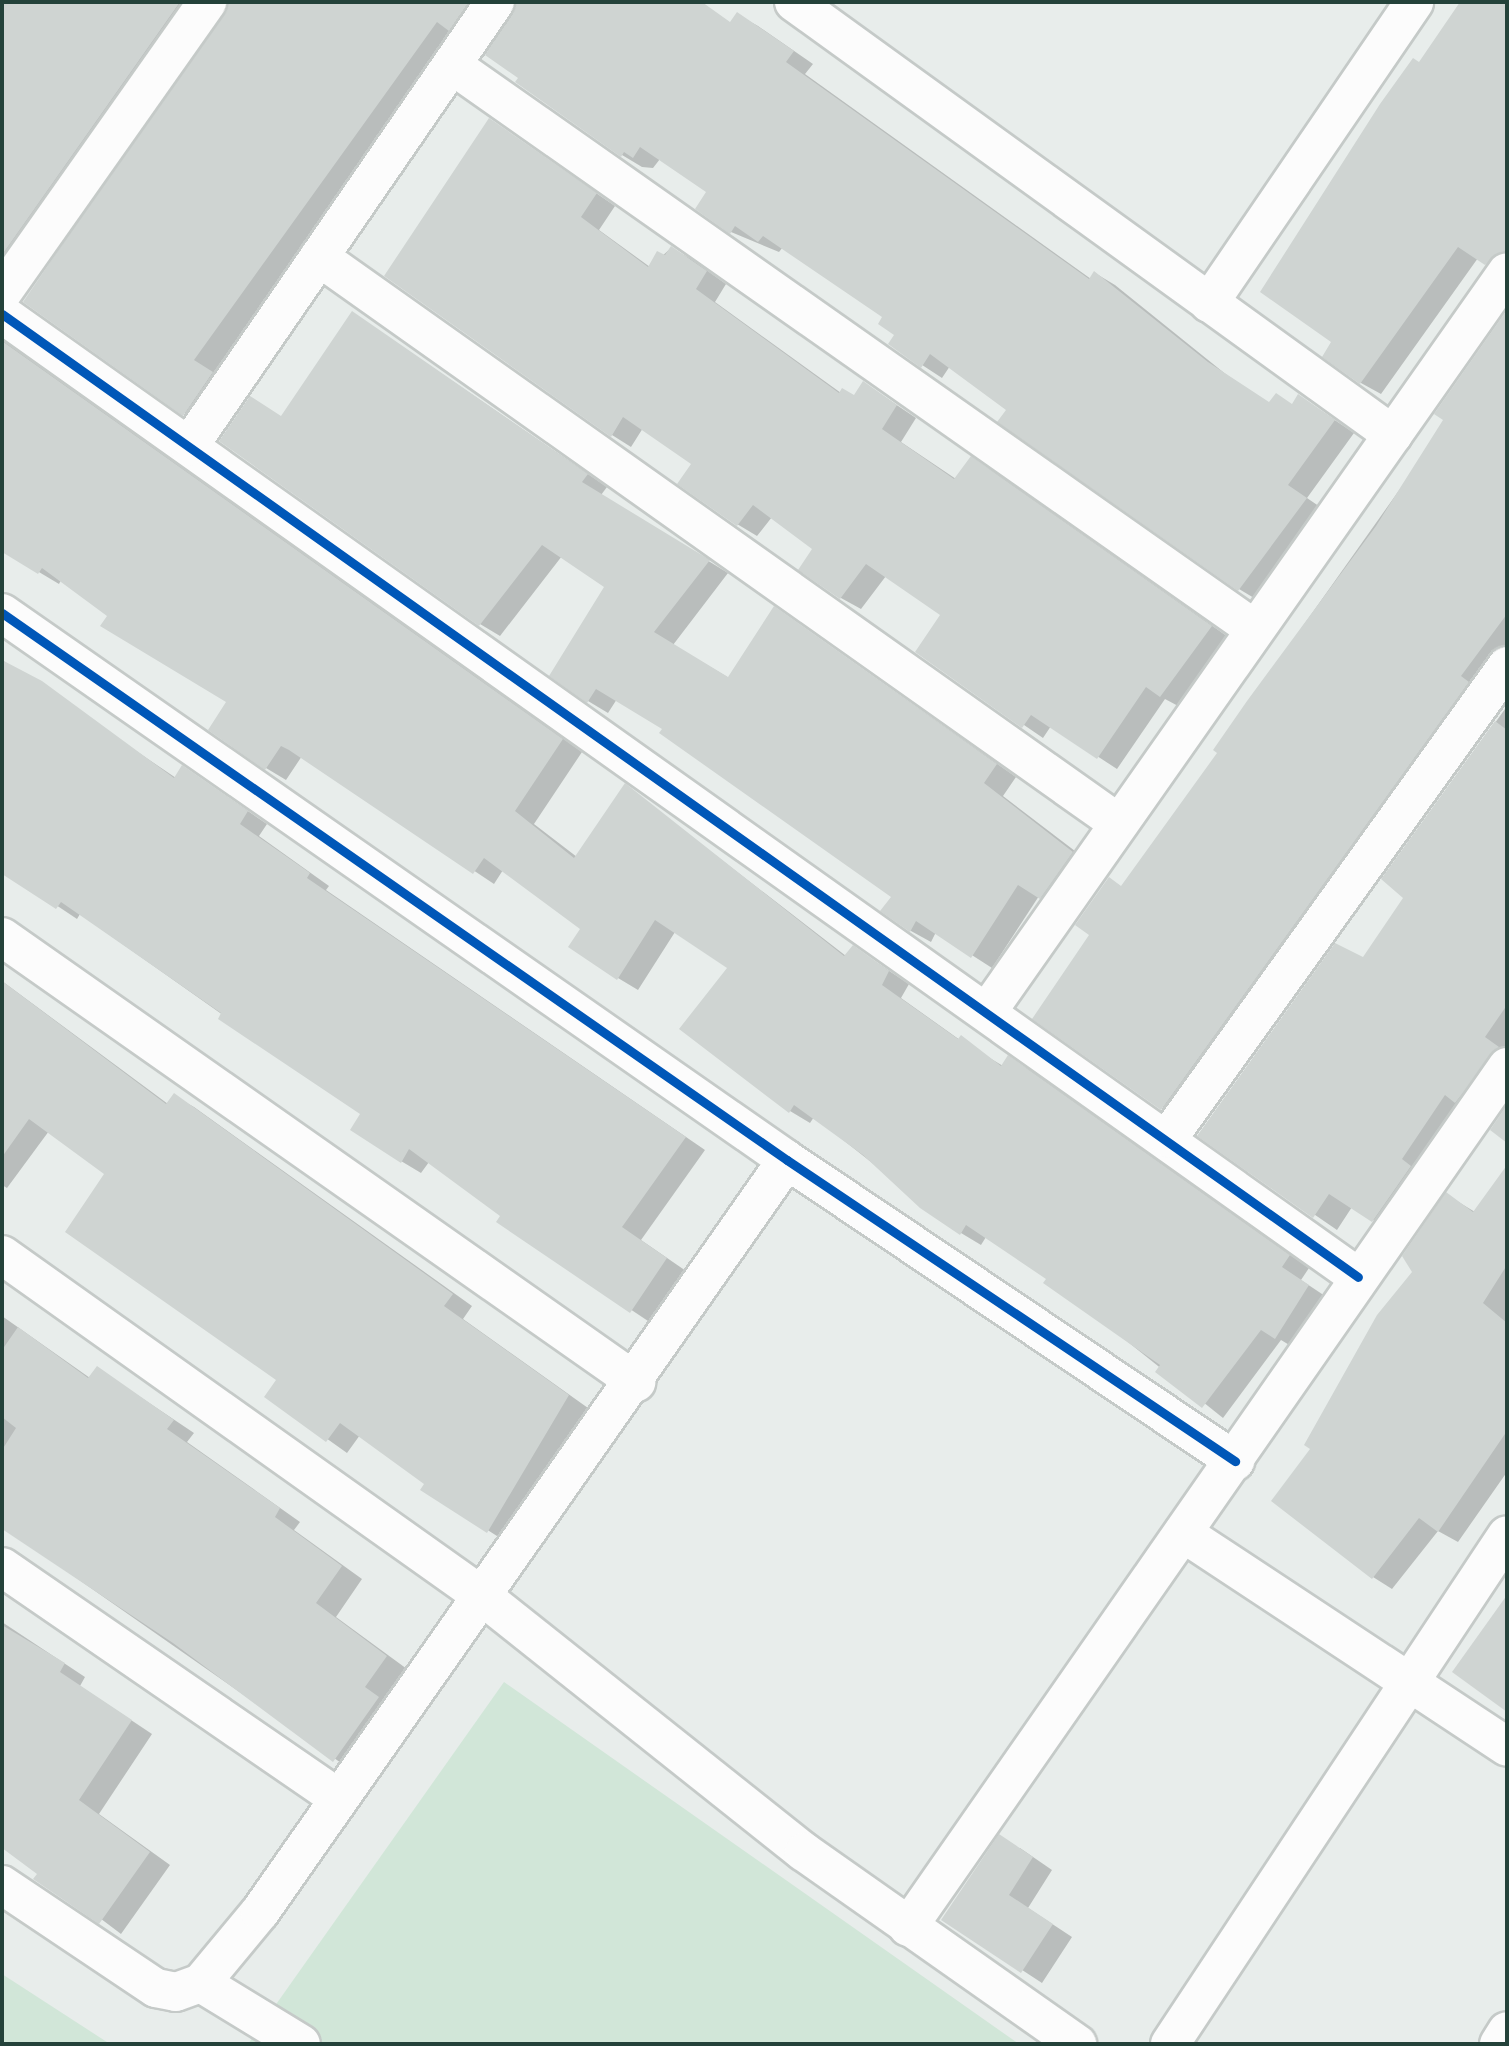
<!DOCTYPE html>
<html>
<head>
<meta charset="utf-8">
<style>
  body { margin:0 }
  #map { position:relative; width:1509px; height:2046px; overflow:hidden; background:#e8edeb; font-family:Inter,sans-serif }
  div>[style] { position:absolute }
  .green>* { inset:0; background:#d1e6d8 }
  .shadow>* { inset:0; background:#0003 }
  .building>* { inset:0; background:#cfd4d2 }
  .roads { filter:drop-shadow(2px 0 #c5cac8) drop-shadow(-2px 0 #c5cac8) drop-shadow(0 2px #c5cac8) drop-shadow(0 -2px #c5cac8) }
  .minor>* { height:38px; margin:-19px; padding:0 19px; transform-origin:19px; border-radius:19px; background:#fcfcfc }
  .cycleway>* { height:9px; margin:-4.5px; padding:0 4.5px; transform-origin:4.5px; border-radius:4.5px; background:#0057b8 }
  span { translate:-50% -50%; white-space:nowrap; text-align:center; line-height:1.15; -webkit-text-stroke:6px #f7fbf9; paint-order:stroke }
  .frame { position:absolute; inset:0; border:4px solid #24423a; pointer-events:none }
</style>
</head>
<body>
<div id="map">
  <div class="green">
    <i style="clip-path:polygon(504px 1682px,1019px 2044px,248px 2044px)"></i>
    <i style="clip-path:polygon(2px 1974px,110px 2044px,2px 2044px)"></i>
  </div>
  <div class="shadow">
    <i style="clip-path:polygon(2px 2px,208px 2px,4px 292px,2px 337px,582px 752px,534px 824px,577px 857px,626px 786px,846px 956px,853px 947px,909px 984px,901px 998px,960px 1040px,1003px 1066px,1008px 1058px,1028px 1069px,1309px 1268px,1301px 1280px,1328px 1298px,1296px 1349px,1281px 1340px,1223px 1418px,1048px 1278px,986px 1237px,981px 1245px,961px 1233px,814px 1117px,810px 1123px,790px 1111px,729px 968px,675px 932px,638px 990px,618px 978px,583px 929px,503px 870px,494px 884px,302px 756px,286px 780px,266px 768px,228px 702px,61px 580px,59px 584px,2px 550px)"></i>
    <i style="clip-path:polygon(228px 2px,259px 14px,267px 2px,497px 2px,363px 162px,213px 373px,232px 385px,204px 426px,25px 301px,227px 15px)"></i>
    <i style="clip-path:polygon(517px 2px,556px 2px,569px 11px,575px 2px,699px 2px,732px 24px,738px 15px,758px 26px,813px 64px,805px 74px,1091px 279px,1095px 273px,1115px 285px,1228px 376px,1270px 404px,1293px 405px,1299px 396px,1354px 433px,1307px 498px,1326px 511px,1259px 601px,1239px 589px,1000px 421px,1008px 410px,950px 366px,942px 378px,890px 344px,897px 334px,884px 317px,783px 247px,779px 252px,731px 232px,708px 192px,660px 159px,653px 168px,642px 167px,622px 155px,520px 78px)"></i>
    <i style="clip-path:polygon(1463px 2px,1507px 2px,1507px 265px,1503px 273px,1478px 258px,1381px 394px,1361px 383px,1333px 342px,1420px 64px)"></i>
    <i style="clip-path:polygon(490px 120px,615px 206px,599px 230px,650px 267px,671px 248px,691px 259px,726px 284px,715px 302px,841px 393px,855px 397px,864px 383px,916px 418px,901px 442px,956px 479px,971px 459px,991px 470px,1231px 639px,1180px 707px,1165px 699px,1117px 769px,1051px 726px,1043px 738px,917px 652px,943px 614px,886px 576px,861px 609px,841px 598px,815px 549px,772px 517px,757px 536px,737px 524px,693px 464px,643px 428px,631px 447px,612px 435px)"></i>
    <i style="clip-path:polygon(353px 313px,607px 487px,601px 495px,728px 573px,673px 645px,729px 678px,775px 608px,1016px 777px,1003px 796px,1092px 864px,1061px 909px,1039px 896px,992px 968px,936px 932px,931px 942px,911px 931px,882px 910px,893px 897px,665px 729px,617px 699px,608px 713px,588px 701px,607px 587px,562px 556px,500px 636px,480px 624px,282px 417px)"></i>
    <i style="clip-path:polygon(1507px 313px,1507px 648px,1182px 1120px,1035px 1018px,1091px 934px,1109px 879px,1122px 887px,1220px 753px,1215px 750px,1422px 458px,1445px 419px,1437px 413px)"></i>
    <i style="clip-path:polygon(2px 660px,176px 778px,183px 767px,267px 824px,259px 836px,329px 886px,326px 890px,705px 1150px,641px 1240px,686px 1271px,651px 1323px,498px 1221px,502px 1216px,429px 1162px,421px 1173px,401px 1161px,363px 1114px,80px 914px,77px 919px,2px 869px)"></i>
    <i style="clip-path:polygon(1505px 709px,1507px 1079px,1396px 1234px,1352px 1207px,1337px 1230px,1199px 1135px,1363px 960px,1406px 897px,1383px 879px)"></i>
    <i style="clip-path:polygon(2px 981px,168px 1104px,174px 1096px,194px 1107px,472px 1306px,463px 1319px,588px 1408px,508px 1543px,423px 1489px,426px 1484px,360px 1435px,347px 1453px,267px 1396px,279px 1380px,107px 1174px,49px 1131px,7px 1188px,2px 1185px)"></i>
    <i style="clip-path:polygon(1507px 1168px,1507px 1472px,1458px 1542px,1438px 1531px,1392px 1589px,1373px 1577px,1312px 1448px,1414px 1273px,1447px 1195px,1475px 1212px)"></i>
    <i style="clip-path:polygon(2px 1316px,90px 1378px,97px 1368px,194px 1433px,187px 1442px,300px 1522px,294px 1530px,362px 1579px,336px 1617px,407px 1669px,385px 1700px,399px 1710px,354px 1772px,2px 1526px)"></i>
    <i style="clip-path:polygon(1507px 1598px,1507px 1707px,1454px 1671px)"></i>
    <i style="clip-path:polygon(2px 1622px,85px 1677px,80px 1686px,152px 1734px,99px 1814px,170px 1865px,121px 1934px,2px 1844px)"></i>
    <i style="clip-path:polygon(1020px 1848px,1052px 1870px,1028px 1908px,1072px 1937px,1042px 1983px,944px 1919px)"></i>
  </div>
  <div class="building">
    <i style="clip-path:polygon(2px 2px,180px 2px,2px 255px)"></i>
    <i style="clip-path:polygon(228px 2px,469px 2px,449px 31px,437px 22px,194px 360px,213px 372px,183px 416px,23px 302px)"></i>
    <i style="clip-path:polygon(517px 2px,702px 2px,730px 22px,737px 12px,794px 51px,786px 62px,1089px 279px,1094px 271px,1208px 362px,1269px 402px,1276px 393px,1292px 404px,1298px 394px,1335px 420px,1288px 485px,1307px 498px,1238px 591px,997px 422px,1006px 410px,930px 354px,921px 368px,888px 344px,894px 335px,878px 324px,882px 317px,763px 236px,758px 242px,735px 226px,730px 234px,695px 209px,706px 192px,640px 147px,633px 158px,624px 152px,621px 157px,515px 82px,518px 78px,485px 55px)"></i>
    <i style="clip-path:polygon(1460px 2px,1507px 2px,1507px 250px,1485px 265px,1458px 247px,1360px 384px,1322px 357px,1331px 342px,1260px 292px,1380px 104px,1413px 58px,1419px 62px)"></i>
    <i style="clip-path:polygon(489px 118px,597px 193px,581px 217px,648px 267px,657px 251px,665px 255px,671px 246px,707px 271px,696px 289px,839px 393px,842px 388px,854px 395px,863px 381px,897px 405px,882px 429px,954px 479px,971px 456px,1212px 626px,1160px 697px,1146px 687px,1097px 759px,1031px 715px,1022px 728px,915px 652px,940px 615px,866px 564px,840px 599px,798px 570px,812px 549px,753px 505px,737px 526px,677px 484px,691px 464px,623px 417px,611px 437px,384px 276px)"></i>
    <i style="clip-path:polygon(1507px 310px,1507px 614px,1461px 676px,1469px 682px,1161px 1110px,1032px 1019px,1089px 935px,1075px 925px,1109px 877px,1121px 886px,1217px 753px,1213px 750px,1247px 701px,1376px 526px,1443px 420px,1434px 414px)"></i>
    <i style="clip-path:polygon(352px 311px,588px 474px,582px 482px,710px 560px,654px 632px,728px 677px,774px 606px,997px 764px,984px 783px,1073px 852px,1040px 899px,1018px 885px,971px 958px,916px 921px,910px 932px,880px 911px,891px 897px,659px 733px,662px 729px,596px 689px,587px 703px,549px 676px,604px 587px,542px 545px,479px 626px,219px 441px,250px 396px,281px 416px)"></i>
    <i style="clip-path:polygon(2px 341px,563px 739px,515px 811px,574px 858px,625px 783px,844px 956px,853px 945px,889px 971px,882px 985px,958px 1039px,961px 1035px,1001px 1066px,1008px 1055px,1290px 1255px,1282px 1267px,1309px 1285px,1275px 1339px,1261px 1330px,1202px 1408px,1155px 1372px,1160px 1365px,1043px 1283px,1046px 1279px,966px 1225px,960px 1235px,920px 1208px,863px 1155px,794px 1105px,789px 1113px,679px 1029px,727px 968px,655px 920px,617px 980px,568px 947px,580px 929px,484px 858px,473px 874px,289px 750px,281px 746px,265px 770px,208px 730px,226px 702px,100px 626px,107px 616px,42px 568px,38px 574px,2px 552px)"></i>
    <i style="clip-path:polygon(2px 660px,42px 681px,174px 778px,182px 765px,248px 811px,240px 824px,310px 873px,307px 878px,686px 1137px,622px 1227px,667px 1258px,630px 1313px,496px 1222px,500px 1216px,409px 1149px,401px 1163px,350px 1130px,360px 1114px,218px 1019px,221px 1013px,61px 902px,56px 909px,2px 874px)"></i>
    <i style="clip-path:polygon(1495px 721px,1507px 730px,1507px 1005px,1485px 1037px,1499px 1047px,1455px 1103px,1445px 1095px,1402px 1159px,1411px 1166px,1372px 1222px,1329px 1194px,1313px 1218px,1197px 1136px,1335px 943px,1363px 957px,1403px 898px,1381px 879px)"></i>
    <i style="clip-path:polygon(2px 981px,166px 1104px,174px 1093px,453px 1294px,444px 1306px,569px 1395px,487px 1533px,420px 1490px,424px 1484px,340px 1423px,326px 1442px,264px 1397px,276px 1380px,65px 1232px,104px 1174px,29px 1119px,2px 1157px)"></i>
    <i style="clip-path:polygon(1507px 1105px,1507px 1143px,1490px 1130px)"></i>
    <i style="clip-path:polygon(1507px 1165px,1507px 1265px,1483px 1303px,1507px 1323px,1507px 1431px,1438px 1532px,1419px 1518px,1372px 1579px,1271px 1501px,1310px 1449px,1304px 1445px,1377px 1315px,1412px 1272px,1402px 1256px,1446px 1192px,1473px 1212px)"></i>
    <i style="clip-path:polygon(18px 1327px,88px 1378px,97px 1366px,174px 1420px,167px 1429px,280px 1508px,275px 1517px,342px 1566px,316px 1603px,387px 1656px,365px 1687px,379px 1697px,333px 1762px,173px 1643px,2px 1529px,2px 1450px,16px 1428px,2px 1417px,2px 1350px)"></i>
    <i style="clip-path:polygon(1507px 1595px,1507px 1712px,1452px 1672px)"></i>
    <i style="clip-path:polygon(2px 1625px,65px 1663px,60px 1672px,132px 1720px,79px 1800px,150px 1852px,99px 1924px,33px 1879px,37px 1874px,2px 1848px)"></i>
    <i style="clip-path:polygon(999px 1834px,1033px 1857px,1009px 1895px,1053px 1924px,1021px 1973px,941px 1920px)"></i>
  </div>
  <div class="roads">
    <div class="minor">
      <i style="left:794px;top:2px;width:739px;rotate:35.86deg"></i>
      <i style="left:452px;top:65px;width:979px;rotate:35.1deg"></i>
      <i style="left:319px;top:257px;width:979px;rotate:35.31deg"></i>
      <i style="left:2px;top:293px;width:356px;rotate:-54.8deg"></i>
      <i style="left:1209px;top:303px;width:364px;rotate:-55.7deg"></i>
      <i style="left:2px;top:314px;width:1663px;rotate:35.38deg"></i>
      <i style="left:189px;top:446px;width:539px;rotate:-55.43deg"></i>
      <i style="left:2px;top:613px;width:957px;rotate:34.87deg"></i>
      <i style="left:787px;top:1160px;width:540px;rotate:33.9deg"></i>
      <i style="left:2px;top:937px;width:775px;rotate:35.06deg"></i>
      <i style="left:987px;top:1012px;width:904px;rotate:-54.9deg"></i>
      <i style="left:1168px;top:1138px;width:581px;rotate:-54.31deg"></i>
      <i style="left:2px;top:1255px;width:589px;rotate:35.39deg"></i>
      <i style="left:482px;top:1596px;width:411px;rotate:38.5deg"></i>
      <i style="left:804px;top:1852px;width:334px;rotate:35.1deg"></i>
      <i style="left:1183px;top:1533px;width:388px;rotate:33.4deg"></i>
      <i style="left:2px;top:1567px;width:409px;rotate:34.5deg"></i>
      <i style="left:2px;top:1885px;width:185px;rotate:33.8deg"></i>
      <i style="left:156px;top:1988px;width:20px;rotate:11deg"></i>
      <i style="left:176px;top:1992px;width:27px;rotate:-20deg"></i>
      <i style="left:201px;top:1983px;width:92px;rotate:-50.3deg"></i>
      <i style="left:260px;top:1912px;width:918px;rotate:-54.98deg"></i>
      <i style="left:908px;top:1927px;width:1048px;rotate:-55.14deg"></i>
      <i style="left:201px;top:1983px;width:117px;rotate:31.4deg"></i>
      <i style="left:1170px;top:2044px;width:610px;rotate:-56.49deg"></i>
      <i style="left:1499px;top:2044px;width:15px;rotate:-58deg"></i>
    </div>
  </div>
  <div class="cycleway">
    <i style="left:2px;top:314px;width:1663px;rotate:35.38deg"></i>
    <i style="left:2px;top:613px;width:957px;rotate:34.87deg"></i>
    <i style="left:787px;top:1160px;width:540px;rotate:33.9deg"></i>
  </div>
  <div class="frame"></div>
</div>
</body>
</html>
